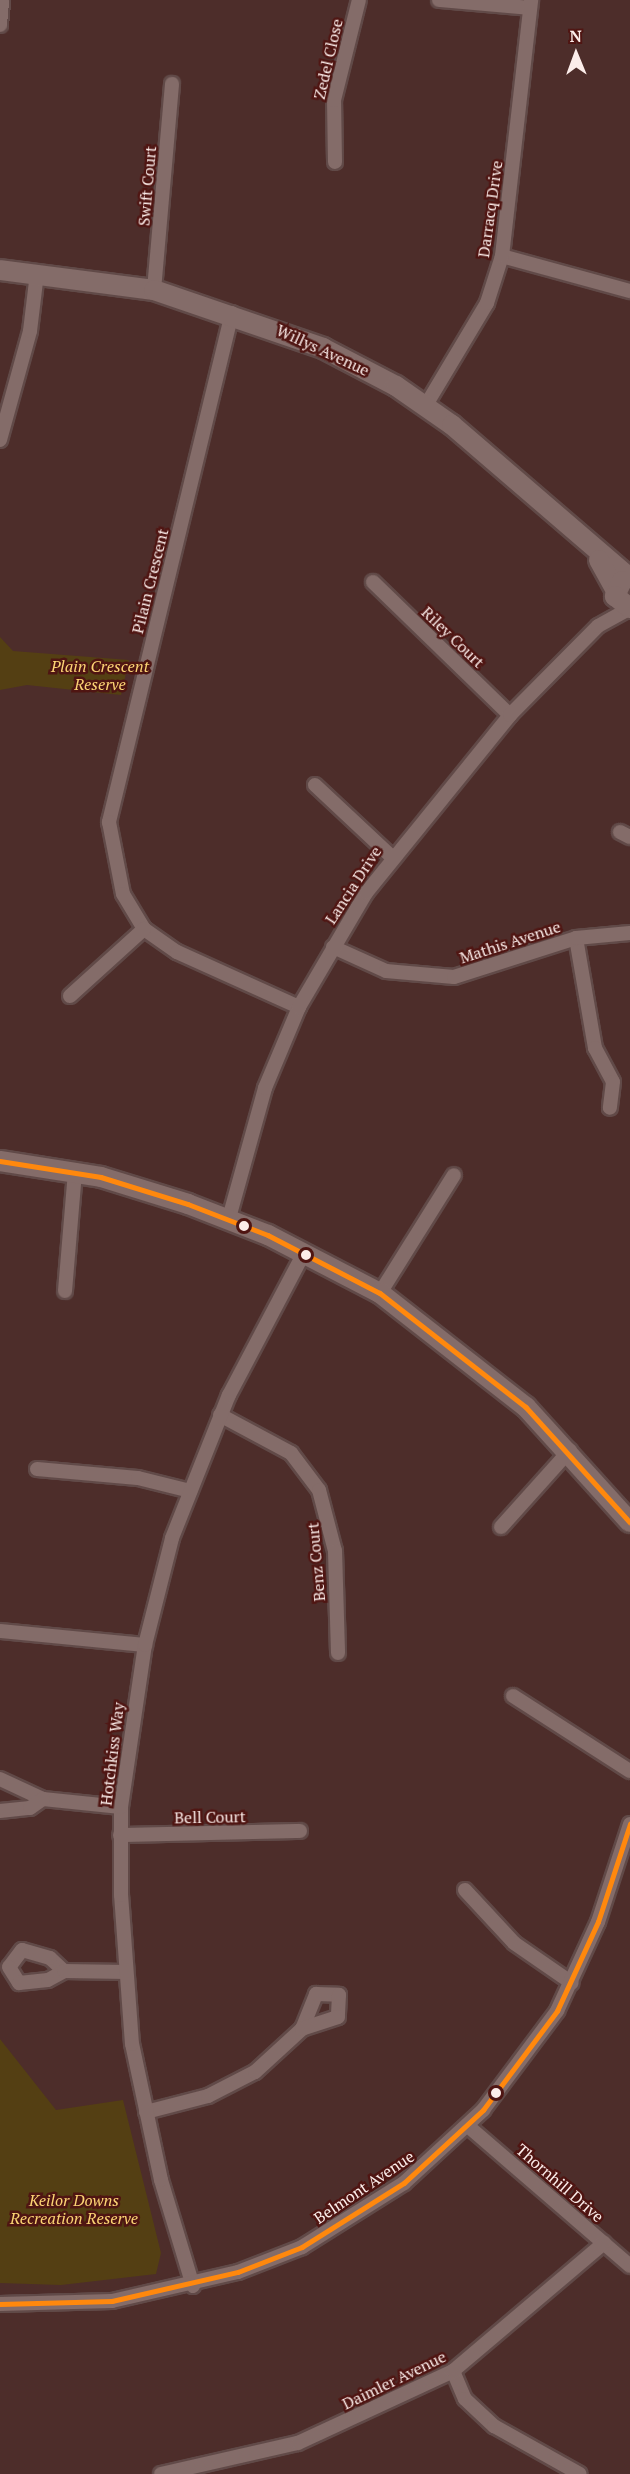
<!DOCTYPE html>
<html>
<head>
<meta charset="utf-8">
<style>
  body { margin:0 }
  #map { position:relative; width:630px; height:2474px; overflow:hidden; background:#4d2d2a; font-family:"PT Serif",serif }
  div>[style] { position:absolute }
  .green>* { inset:0; background:#543f13 }
  .roads { filter:drop-shadow(2px 0 #614a48) drop-shadow(-2px 0 #614a48) drop-shadow(0 2px #614a48) drop-shadow(0 -2px #614a48) }
  .street>* { height:14px; margin:-7px; padding:0 7px; transform-origin:7px; border-radius:7px; background:#846c69 }
  .secondary>* { height:20px; margin:-10px; padding:0 10px; transform-origin:10px; border-radius:10px; background:#846c69 }
  .bus-1>* { height:4.5px; margin:-2.25px; padding:0 2.25px; transform-origin:2.25px; border-radius:2.25px; background:#ff880d }
  .dots>* { width:16px; height:16px; translate:-50% -50%; box-sizing:border-box; border:3px solid #4f1512; border-radius:50% }
  span { translate:-50% -50%; white-space:nowrap; text-align:center; line-height:1.15; -webkit-text-stroke:5px #4f1512; paint-order:stroke }
  .street-label { font-size:16px; color:#fcedea }
  .park-label { font-size:16px; color:#fcd474; font-style:italic }
  .north { position:absolute; left:546px; top:24px; width:60px; height:60px; -webkit-text-stroke:4px #4f1512; paint-order:stroke; rotate:359deg; font-size:16px; font-weight:700; line-height:24px; text-align:center; color:#fcedea }
  .north::after { content:''; display:block; margin:auto; width:21px; height:27px; background:#fcedea; clip-path:polygon(50% 0,100% 100%,50% 72%,0 100%) }
</style>
</head>
<body>
<div id="map">
  <div class="green">
    <i style="clip-path:polygon(0 637px,13px 651px,129px 660px,121px 695px,27px 685px,0 690px)"></i>
    <i style="clip-path:polygon(0 2039px,56px 2110px,123px 2100px,161px 2253px,156px 2274px,61px 2285px,0 2283px)"></i>
  </div>
  <div class="roads">
    <div class="street">
      <i style="left:439px;top:0;width:91px;rotate:5deg"></i>
      <i style="left:0;top:25px;width:25px;rotate:-85deg"></i>
      <i style="left:335px;top:162px;width:62px;rotate:-90.9deg"></i>
      <i style="left:334px;top:100px;width:103px;rotate:-76deg"></i>
      <i style="left:502px;top:256px;width:133px;rotate:15.3deg"></i>
      <i style="left:154px;top:290px;width:207px;rotate:-85deg"></i>
      <i style="left:232px;top:313px;width:524px;rotate:103.59deg"></i>
      <i style="left:109px;top:822px;width:73px;rotate:79deg"></i>
      <i style="left:123px;top:894px;width:41px;rotate:59deg"></i>
      <i style="left:144px;top:929px;width:40px;rotate:34.9deg"></i>
      <i style="left:177px;top:952px;width:134px;rotate:24.3deg"></i>
      <i style="left:426px;top:405px;width:119px;rotate:-59.1deg"></i>
      <i style="left:487px;top:303px;width:49px;rotate:-72.3deg"></i>
      <i style="left:502px;top:256px;width:258px;rotate:-83.5deg"></i>
      <i style="left:0;top:440px;width:113px;rotate:-74.6deg"></i>
      <i style="left:30px;top:331px;width:58px;rotate:-83.1deg"></i>
      <i style="left:373px;top:582px;width:191px;rotate:44.2deg"></i>
      <i style="left:315px;top:785px;width:104px;rotate:43.1deg"></i>
      <i style="left:620px;top:832px;width:11px;rotate:27deg"></i>
      <i style="left:576px;top:938px;width:112px;rotate:80.2deg"></i>
      <i style="left:595px;top:1048px;width:38px;rotate:62deg"></i>
      <i style="left:613px;top:1082px;width:26px;rotate:97deg"></i>
      <i style="left:333px;top:947px;width:58px;rotate:24.4deg"></i>
      <i style="left:386px;top:971px;width:68px;rotate:5deg"></i>
      <i style="left:454px;top:977px;width:128px;rotate:-17.7deg"></i>
      <i style="left:576px;top:938px;width:54px;rotate:-5.3deg"></i>
      <i style="left:70px;top:996px;width:100px;rotate:-42.2deg"></i>
      <i style="left:229px;top:1218px;width:135px;rotate:-74.5deg"></i>
      <i style="left:265px;top:1088px;width:88px;rotate:-67.2deg"></i>
      <i style="left:299px;top:1007px;width:132px;rotate:-59.6deg"></i>
      <i style="left:366px;top:893px;width:229px;rotate:-51deg"></i>
      <i style="left:510px;top:715px;width:125px;rotate:-45.3deg"></i>
      <i style="left:598px;top:626px;width:37px;rotate:-29deg"></i>
      <i style="left:65px;top:1291px;width:119px;rotate:-85.2deg"></i>
      <i style="left:380px;top:1293px;width:139px;rotate:-57.9deg"></i>
      <i style="left:220px;top:1415px;width:81px;rotate:28.2deg"></i>
      <i style="left:291px;top:1453px;width:46px;rotate:52.9deg"></i>
      <i style="left:319px;top:1490px;width:63px;rotate:75.3deg"></i>
      <i style="left:335px;top:1551px;width:102px;rotate:88.3deg"></i>
      <i style="left:37px;top:1469px;width:101px;rotate:5.1deg"></i>
      <i style="left:138px;top:1478px;width:54px;rotate:14deg"></i>
      <i style="left:501px;top:1527px;width:103px;rotate:-48.1deg"></i>
      <i style="left:0;top:1631px;width:146px;rotate:5.5deg"></i>
      <i style="left:513px;top:1696px;width:139px;rotate:32.7deg"></i>
      <i style="left:0;top:1779px;width:47px;rotate:24.9deg"></i>
      <i style="left:43px;top:1799px;width:78px;rotate:5.9deg"></i>
      <i style="left:0;top:1811px;width:30px;rotate:-6deg"></i>
      <i style="left:30px;top:1808px;width:16px;rotate:-35deg"></i>
      <i style="left:120px;top:1835px;width:180px;rotate:-1.3deg"></i>
      <i style="left:465px;top:1890px;width:72px;rotate:47.2deg"></i>
      <i style="left:514px;top:1943px;width:70px;rotate:34.6deg"></i>
      <i style="left:64px;top:1971px;width:19px;rotate:-137deg"></i>
      <i style="left:50px;top:1958px;width:29px;rotate:-164deg"></i>
      <i style="left:22px;top:1950px;width:21px;rotate:127deg"></i>
      <i style="left:9px;top:1967px;width:19px;rotate:58deg"></i>
      <i style="left:19px;top:1983px;width:29px;rotate:-6deg"></i>
      <i style="left:48px;top:1980px;width:18px;rotate:-29deg"></i>
      <i style="left:64px;top:1971px;width:62px;rotate:0.9deg"></i>
      <i style="left:146px;top:2112px;width:64px;rotate:-14.5deg"></i>
      <i style="left:208px;top:2096px;width:53px;rotate:-27.1deg"></i>
      <i style="left:255px;top:2072px;width:64px;rotate:-42.5deg"></i>
      <i style="left:302px;top:2029px;width:38px;rotate:-68deg"></i>
      <i style="left:316px;top:1994px;width:23px;rotate:2deg"></i>
      <i style="left:339px;top:1995px;width:22px;rotate:93deg"></i>
      <i style="left:338px;top:2017px;width:38px;rotate:162deg"></i>
      <i style="left:468px;top:2126px;width:214px;rotate:40.8deg"></i>
      <i style="left:193px;top:2286px;width:111px;rotate:-106.8deg"></i>
      <i style="left:161px;top:2180px;width:139px;rotate:-102deg"></i>
      <i style="left:132px;top:2044px;width:149px;rotate:-94.2deg"></i>
      <i style="left:121px;top:1895px;width:88px;rotate:-90deg"></i>
      <i style="left:121px;top:1807px;width:164px;rotate:-81.6deg"></i>
      <i style="left:145px;top:1645px;width:110px;rotate:-75.8deg"></i>
      <i style="left:172px;top:1538px;width:154px;rotate:-68.3deg"></i>
      <i style="left:229px;top:1395px;width:161px;rotate:-62.2deg"></i>
      <i style="left:0;top:2304px;width:112px;rotate:-1.5deg"></i>
      <i style="left:112px;top:2301px;width:129px;rotate:-13deg"></i>
      <i style="left:238px;top:2272px;width:69px;rotate:-21.3deg"></i>
      <i style="left:302px;top:2247px;width:120px;rotate:-32.1deg"></i>
      <i style="left:404px;top:2183px;width:108px;rotate:-42.7deg"></i>
      <i style="left:483px;top:2110px;width:124px;rotate:-53.2deg"></i>
      <i style="left:557px;top:2011px;width:98px;rotate:-65.3deg"></i>
      <i style="left:598px;top:1922px;width:103px;rotate:-71.9deg"></i>
      <i style="left:453px;top:2371px;width:30px;rotate:67deg"></i>
      <i style="left:465px;top:2399px;width:40px;rotate:43deg"></i>
      <i style="left:494px;top:2426px;width:98px;rotate:29.2deg"></i>
      <i style="left:161px;top:2474px;width:140px;rotate:-12.8deg"></i>
      <i style="left:298px;top:2443px;width:171px;rotate:-24.9deg"></i>
      <i style="left:453px;top:2371px;width:198px;rotate:-40.3deg"></i>
    </div>
    <div class="secondary">
      <i style="left:0;top:270px;width:155px;rotate:7.4deg"></i>
      <i style="left:154px;top:290px;width:179px;rotate:18.9deg"></i>
      <i style="left:323px;top:348px;width:82px;rotate:27.5deg"></i>
      <i style="left:396px;top:386px;width:68px;rotate:34.9deg"></i>
      <i style="left:452px;top:425px;width:235px;rotate:40.7deg"></i>
      <i style="left:599px;top:560px;width:33px;rotate:61deg"></i>
      <i style="left:622px;top:581px;width:17px;rotate:115deg"></i>
      <i style="left:615px;top:596px;width:19px;rotate:39deg"></i>
      <i style="left:0;top:1161px;width:102px;rotate:9deg"></i>
      <i style="left:101px;top:1177px;width:91px;rotate:17.2deg"></i>
      <i style="left:188px;top:1204px;width:86px;rotate:21.2deg"></i>
      <i style="left:268px;top:1235px;width:126px;rotate:27.4deg"></i>
      <i style="left:380px;top:1293px;width:185px;rotate:38deg"></i>
      <i style="left:526px;top:1407px;width:155px;rotate:47.9deg"></i>
    </div>
  </div>
  <div class="bus-1">
    <i style="left:0;top:1161px;width:102px;rotate:9deg"></i>
    <i style="left:101px;top:1177px;width:91px;rotate:17.2deg"></i>
    <i style="left:188px;top:1204px;width:86px;rotate:21.2deg"></i>
    <i style="left:268px;top:1235px;width:126px;rotate:27.4deg"></i>
    <i style="left:380px;top:1293px;width:185px;rotate:38deg"></i>
    <i style="left:526px;top:1407px;width:155px;rotate:47.9deg"></i>
    <i style="left:0;top:2304px;width:112px;rotate:-1.5deg"></i>
    <i style="left:112px;top:2301px;width:129px;rotate:-13deg"></i>
    <i style="left:238px;top:2272px;width:69px;rotate:-21.3deg"></i>
    <i style="left:302px;top:2247px;width:120px;rotate:-32.1deg"></i>
    <i style="left:404px;top:2183px;width:108px;rotate:-42.7deg"></i>
    <i style="left:483px;top:2110px;width:124px;rotate:-53.2deg"></i>
    <i style="left:557px;top:2011px;width:98px;rotate:-65.3deg"></i>
    <i style="left:598px;top:1922px;width:103px;rotate:-71.9deg"></i>
  </div>
  <div class="dots">
    <i style="left:244px;top:1226px;background:#fcedea"></i>
    <i style="left:306px;top:1255px;background:#fcedea"></i>
    <i style="left:496px;top:2093px;background:#fcedea"></i>
  </div>
  <div class="street-label">
    <span style="left:328px;top:59px;rotate:-77deg">Zedel Close</span>
    <span style="left:147px;top:186px;rotate:-85deg">Swift Court</span>
    <span style="left:490px;top:209px;rotate:-82deg">Darracq Drive</span>
    <span style="left:323px;top:350px;rotate:25deg">Willys Avenue</span>
    <span style="left:150px;top:581px;rotate:-76deg">Pilain Crescent</span>
    <span style="left:453px;top:637px;rotate:44deg">Riley Court</span>
    <span style="left:353px;top:885px;rotate:-57deg">Lancia Drive</span>
    <span style="left:510px;top:942px;rotate:-18deg">Mathis Avenue</span>
    <span style="left:316px;top:1562px;rotate:-95deg">Benz Court</span>
    <span style="left:112px;top:1754px;rotate:-83deg">Hotchkiss Way</span>
    <span style="left:210px;top:1817px;rotate:-1deg">Bell Court</span>
    <span style="left:560px;top:2183px;rotate:41deg">Thornhill Drive</span>
    <span style="left:364px;top:2187px;rotate:-34deg">Belmont Avenue</span>
    <span style="left:394px;top:2380px;rotate:-26deg">Daimler Avenue</span>
  </div>
  <div class="park-label">
    <span style="left:100px;top:675px">Plain Crescent<br>Reserve</span>
    <span style="left:74px;top:2209px">Keilor Downs<br>Recreation Reserve</span>
  </div>
  <div class="north">N</div>
</div>
</body>
</html>
